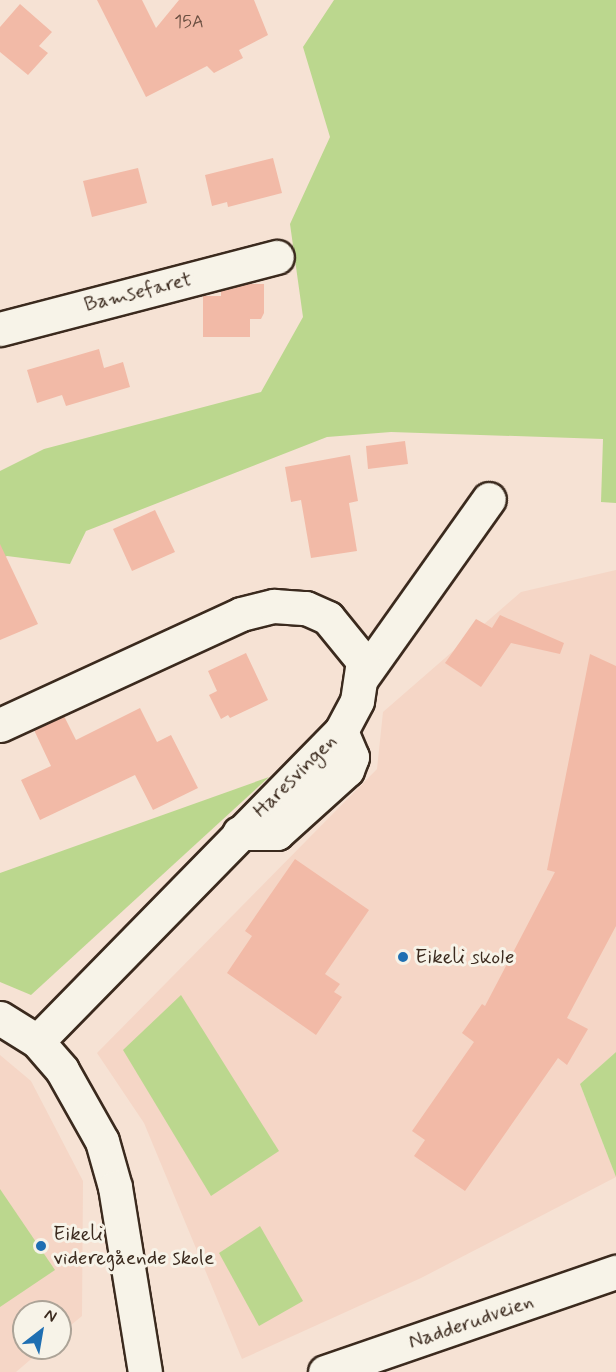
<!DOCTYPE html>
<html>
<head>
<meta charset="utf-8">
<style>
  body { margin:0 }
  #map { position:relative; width:616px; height:1372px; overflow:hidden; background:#f6e2d4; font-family:Mynerve,sans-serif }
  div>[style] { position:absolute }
  .built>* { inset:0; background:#f5d6c6 }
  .green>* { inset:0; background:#bbd78e }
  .building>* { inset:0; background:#f2baa7 }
  .roads { filter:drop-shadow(2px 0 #3b2a1e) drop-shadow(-2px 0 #3b2a1e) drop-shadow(0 2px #3b2a1e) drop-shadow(0 -2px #3b2a1e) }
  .minor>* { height:33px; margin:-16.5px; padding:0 16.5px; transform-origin:16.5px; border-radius:16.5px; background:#f7f3e8 }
  .major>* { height:33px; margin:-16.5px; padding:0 16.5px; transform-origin:16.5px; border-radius:16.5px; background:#f7f3e8 }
  .dots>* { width:16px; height:16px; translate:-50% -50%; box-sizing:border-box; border:3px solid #f7f3e8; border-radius:50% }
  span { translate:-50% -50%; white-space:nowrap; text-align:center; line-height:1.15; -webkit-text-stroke:6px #f7f3e8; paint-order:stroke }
  .number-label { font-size:18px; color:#694e40 }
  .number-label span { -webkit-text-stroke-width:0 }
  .street-label { font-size:21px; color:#3b2a1e }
  .poi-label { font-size:21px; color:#3b2a1e }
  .left { translate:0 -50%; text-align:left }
  .north { position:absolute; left:12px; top:1300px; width:60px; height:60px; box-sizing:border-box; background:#f7f3e8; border:2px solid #aca397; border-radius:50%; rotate:31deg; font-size:16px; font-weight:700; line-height:24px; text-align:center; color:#3b2a1e }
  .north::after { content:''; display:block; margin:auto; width:21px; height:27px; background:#1f6fb2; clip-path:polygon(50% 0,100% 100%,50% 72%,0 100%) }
</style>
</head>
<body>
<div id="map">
  <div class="built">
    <i style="clip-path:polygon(616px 570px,616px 1052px,580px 1084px,616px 1177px,421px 1278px,242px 1359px,144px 1123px,97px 1053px,377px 769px,383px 712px,521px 592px)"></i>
    <i style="clip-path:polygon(0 1055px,31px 1081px,83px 1181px,82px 1316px,60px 1334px,60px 1312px,24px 1312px,24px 1348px,44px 1348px,16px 1372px,0 1372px)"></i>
  </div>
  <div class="green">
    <i style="clip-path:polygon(334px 0,616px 0,616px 503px,601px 502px,603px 439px,391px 432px,327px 437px,86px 531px,70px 564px,7px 556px,0 559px,0 471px,44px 449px,261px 392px,303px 317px,290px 224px,330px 137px,303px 47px)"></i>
    <i style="clip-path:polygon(269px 777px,31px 995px,0 982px,0 873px)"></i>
    <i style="clip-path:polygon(181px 995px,279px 1151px,211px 1196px,123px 1050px)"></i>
    <i style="clip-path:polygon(616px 1052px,616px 1177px,580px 1084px)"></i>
    <i style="clip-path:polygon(0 1189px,55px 1270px,0 1307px)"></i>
    <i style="clip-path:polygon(260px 1226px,303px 1301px,259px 1326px,219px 1253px)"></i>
  </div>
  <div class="building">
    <i style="clip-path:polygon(97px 0,142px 0,156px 28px,179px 0,254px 0,268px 35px,239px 50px,243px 58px,214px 73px,207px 66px,146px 97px)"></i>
    <i style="clip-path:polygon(20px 4px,52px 32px,39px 46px,48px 53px,28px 75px,0 52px,0 27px)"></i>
    <i style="clip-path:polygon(273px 158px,282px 193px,228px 207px,227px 202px,212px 206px,205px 175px)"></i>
    <i style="clip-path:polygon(138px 168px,147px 203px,92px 217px,83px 181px)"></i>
    <i style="clip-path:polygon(248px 284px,264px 284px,264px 313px,261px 319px,250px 319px,250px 337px,203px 337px,203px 296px,221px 296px,221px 291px)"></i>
    <i style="clip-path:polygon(99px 349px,104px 368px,123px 362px,130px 387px,66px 406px,62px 395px,37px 403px,27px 370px)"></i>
    <i style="clip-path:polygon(405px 441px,408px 464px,368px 469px,366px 446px)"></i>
    <i style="clip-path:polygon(350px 455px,358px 501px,349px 503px,357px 551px,311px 558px,301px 500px,291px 502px,285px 467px)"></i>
    <i style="clip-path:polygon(155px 510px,175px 552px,132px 571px,113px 529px)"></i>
    <i style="clip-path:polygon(0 544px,38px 624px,0 640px)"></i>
    <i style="clip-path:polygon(500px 615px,564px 643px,560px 654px,511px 643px,481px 687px,445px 663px,476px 619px,492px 628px)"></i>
    <i style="clip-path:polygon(246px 653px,268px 700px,230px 718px,228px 715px,221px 719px,209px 695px,217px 691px,208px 671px)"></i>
    <i style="clip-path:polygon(590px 654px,616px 666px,616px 926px,567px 1018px,588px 1029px,567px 1065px,558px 1058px,465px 1191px,414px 1156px,425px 1140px,412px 1131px,474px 1042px,462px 1033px,482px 1004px,485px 1006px,555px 872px,547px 870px)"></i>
    <i style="clip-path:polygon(140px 708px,157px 742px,171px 735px,198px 788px,153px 810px,135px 775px,40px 820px,21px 780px,51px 766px,34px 730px,64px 716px,76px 740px)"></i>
    <i style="clip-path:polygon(295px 859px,369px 910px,325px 974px,340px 984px,334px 992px,342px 997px,316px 1035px,227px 973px,252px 936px,245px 931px)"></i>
  </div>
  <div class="roads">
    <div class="minor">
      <i style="left:0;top:329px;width:286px;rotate:-14.6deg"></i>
      <i style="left:363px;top:676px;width:217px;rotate:-54.6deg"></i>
      <i style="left:0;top:725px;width:265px;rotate:-24.7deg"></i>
      <i style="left:241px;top:614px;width:34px;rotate:-14deg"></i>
      <i style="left:274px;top:606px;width:32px;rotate:4deg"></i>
      <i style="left:306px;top:608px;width:24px;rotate:24deg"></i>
      <i style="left:328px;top:618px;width:55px;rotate:50.9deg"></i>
      <i style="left:363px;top:661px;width:40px;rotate:98.5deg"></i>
      <i style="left:357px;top:701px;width:34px;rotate:118deg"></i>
      <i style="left:341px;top:731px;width:434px;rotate:134.4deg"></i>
      <i style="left:239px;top:833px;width:38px"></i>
      <i style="left:277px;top:833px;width:94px;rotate:-42deg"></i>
      <i style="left:347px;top:770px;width:14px;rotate:-69deg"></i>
      <i style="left:352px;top:757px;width:28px;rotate:-113deg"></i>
      <i style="left:0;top:1018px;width:44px;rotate:31.9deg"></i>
      <i style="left:37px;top:1041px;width:38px;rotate:49deg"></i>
      <i style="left:62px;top:1070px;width:81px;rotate:60.6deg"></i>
      <i style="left:102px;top:1141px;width:48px;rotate:74.2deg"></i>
      <i style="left:115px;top:1187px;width:187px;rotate:80.8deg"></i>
    </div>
    <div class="major">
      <i style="left:325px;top:1372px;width:308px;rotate:-19deg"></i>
    </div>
  </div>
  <div class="dots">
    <i style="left:403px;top:957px;background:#1f6fb2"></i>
    <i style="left:41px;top:1246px;background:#1f6fb2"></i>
  </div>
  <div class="number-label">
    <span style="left:189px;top:22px">15A</span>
  </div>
  <div class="street-label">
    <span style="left:138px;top:292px;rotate:-14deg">Bamsefaret</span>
    <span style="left:295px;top:776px;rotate:-45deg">Haresvingen</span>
    <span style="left:471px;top:1322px;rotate:-19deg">Nadderudveien</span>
  </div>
  <div class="poi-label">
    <span class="left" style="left:415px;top:957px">Eikeli skole</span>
    <span class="left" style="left:53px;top:1246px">Eikeli<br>videregående skole</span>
  </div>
  <div class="north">N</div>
</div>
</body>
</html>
